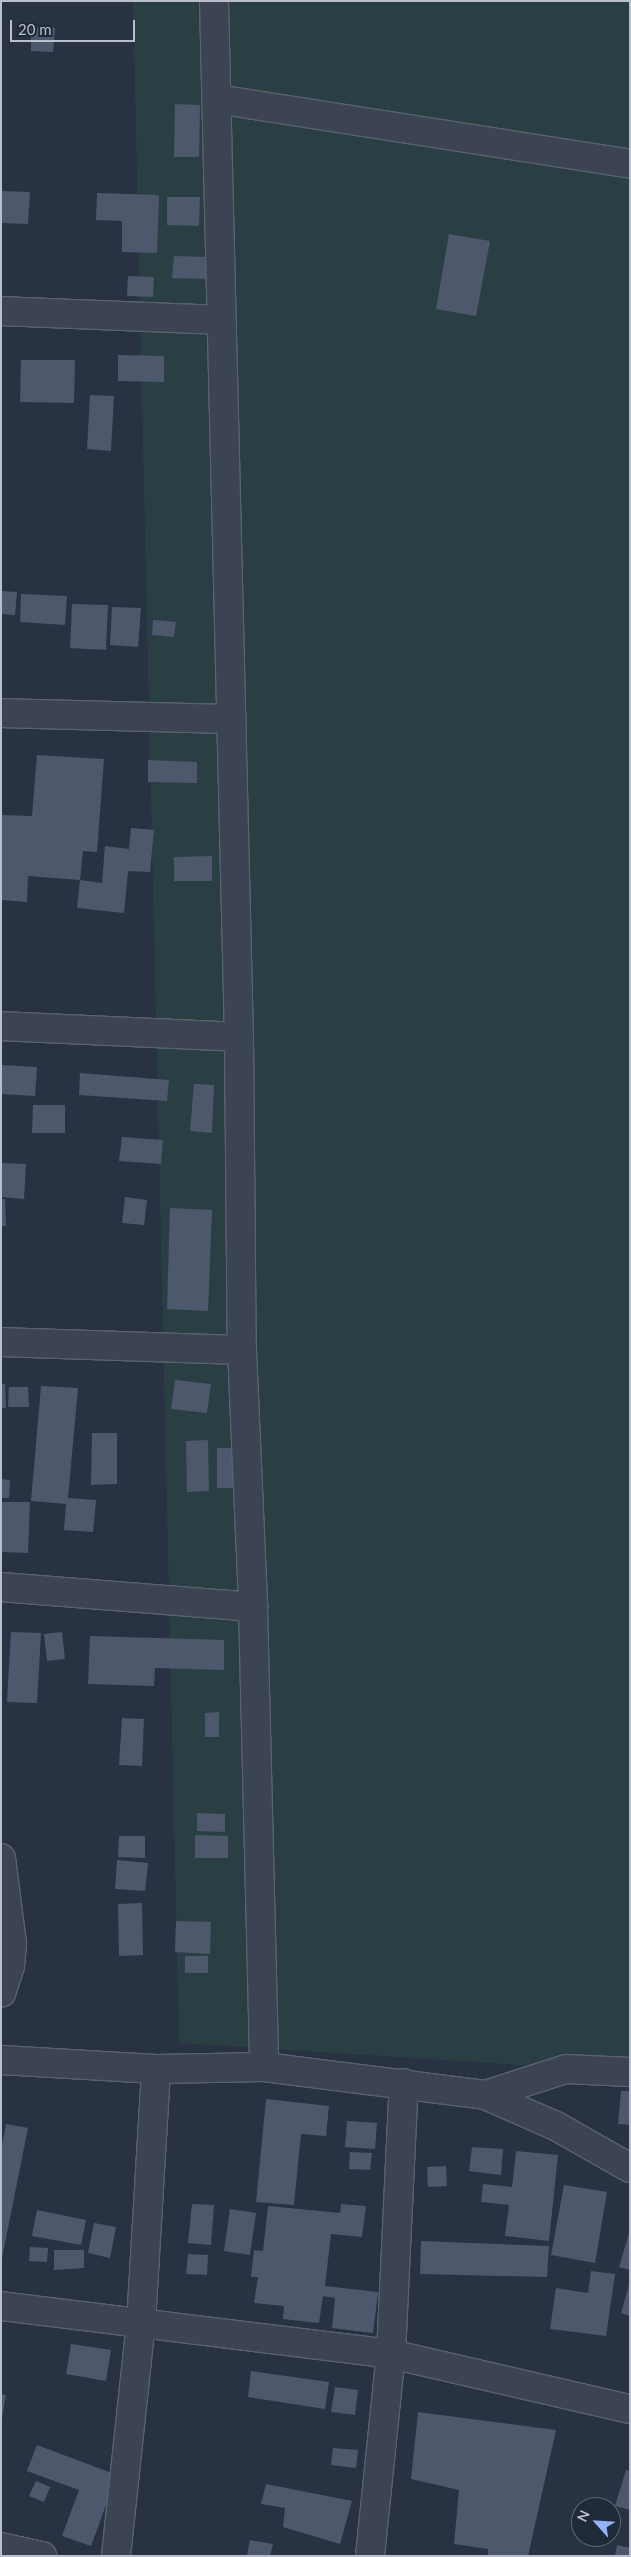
<!DOCTYPE html>
<html>
<head>
<meta charset="utf-8">
<style>
  body { margin:0 }
  #map { position:relative; width:631px; height:2557px; overflow:hidden; background:#283243; font-family:Lato,sans-serif }
  div>[style] { position:absolute }
  .green>* { inset:0; background:#2a3f44 }
  .building>* { inset:0; background:#4e586c }
  .roads { filter:drop-shadow(1px 0 #5a6270) drop-shadow(-1px 0 #5a6270) drop-shadow(0 1px #5a6270) drop-shadow(0 -1px #5a6270) }
  .minor>* { height:28px; margin:-14px; padding:0 14px; transform-origin:14px; border-radius:14px; background:#3c4453 }
  span { translate:-50% -50%; white-space:nowrap; text-align:center; line-height:1.15; -webkit-text-stroke:4.5px #202938; paint-order:stroke }
  .frame { position:absolute; inset:0; border:2px solid #b9bfcd; pointer-events:none }
  .north { position:absolute; left:571px; top:2497px; width:50px; height:50px; box-sizing:border-box; background:#202938; border:1px solid #5d6574; border-radius:50%; rotate:296deg; font-size:14px; font-weight:700; line-height:20px; text-align:center; color:#b9bfcd }
  .north::after { content:''; display:block; margin:auto; width:18px; height:22px; background:#93b3f8; clip-path:polygon(50% 0,100% 100%,50% 72%,0 100%) }
  .scale { position:absolute; left:10px; top:20px; width:125px; height:22px; box-sizing:border-box; border:2px solid #b9bfcd; border-top:0; padding-left:6px; font-size:15px; line-height:18px; white-space:nowrap; color:#b9bfcd; -webkit-text-stroke:4px #202938; paint-order:stroke }
</style>
</head>
<body>
<div id="map">
  <div class="green">
    <i style="clip-path:polygon(133px 1px,630px 1px,630px 2072px,179px 2043px)"></i>
  </div>
  <div class="building">
    <i style="clip-path:polygon(31px 27px,55px 28px,53px 52px,31px 51px)"></i>
    <i style="clip-path:polygon(175px 104px,200px 105px,199px 157px,174px 157px)"></i>
    <i style="clip-path:polygon(1px 191px,30px 192px,28px 224px,1px 223px)"></i>
    <i style="clip-path:polygon(97px 193px,159px 195px,157px 253px,122px 252px,122px 221px,96px 220px)"></i>
    <i style="clip-path:polygon(167px 197px,200px 197px,199px 226px,167px 225px)"></i>
    <i style="clip-path:polygon(449px 234px,490px 241px,476px 316px,436px 309px)"></i>
    <i style="clip-path:polygon(174px 256px,207px 257px,206px 279px,172px 278px)"></i>
    <i style="clip-path:polygon(128px 276px,154px 277px,153px 297px,127px 296px)"></i>
    <i style="clip-path:polygon(118px 355px,164px 356px,164px 382px,118px 381px)"></i>
    <i style="clip-path:polygon(21px 360px,75px 360px,74px 403px,20px 402px)"></i>
    <i style="clip-path:polygon(90px 395px,114px 396px,111px 451px,87px 449px)"></i>
    <i style="clip-path:polygon(1px 591px,17px 592px,15px 615px,1px 614px)"></i>
    <i style="clip-path:polygon(21px 594px,67px 596px,65px 625px,20px 622px)"></i>
    <i style="clip-path:polygon(72px 604px,108px 605px,106px 650px,70px 648px)"></i>
    <i style="clip-path:polygon(112px 607px,141px 608px,138px 647px,110px 645px)"></i>
    <i style="clip-path:polygon(153px 620px,176px 622px,174px 637px,152px 635px)"></i>
    <i style="clip-path:polygon(37px 755px,104px 759px,97px 852px,83px 851px,80px 880px,102px 883px,105px 846px,129px 849px,131px 828px,154px 830px,150px 872px,128px 871px,124px 913px,77px 908px,80px 880px,28px 876px,27px 902px,1px 900px,1px 815px,32px 816px)"></i>
    <i style="clip-path:polygon(148px 760px,197px 762px,197px 783px,148px 782px)"></i>
    <i style="clip-path:polygon(212px 856px,212px 881px,174px 881px,174px 857px)"></i>
    <i style="clip-path:polygon(1px 1065px,37px 1067px,35px 1096px,1px 1094px)"></i>
    <i style="clip-path:polygon(80px 1073px,169px 1080px,167px 1101px,79px 1095px)"></i>
    <i style="clip-path:polygon(194px 1084px,214px 1085px,212px 1133px,190px 1131px)"></i>
    <i style="clip-path:polygon(33px 1105px,65px 1105px,65px 1133px,32px 1133px)"></i>
    <i style="clip-path:polygon(122px 1137px,163px 1140px,161px 1164px,119px 1161px)"></i>
    <i style="clip-path:polygon(1px 1163px,26px 1164px,24px 1199px,1px 1197px)"></i>
    <i style="clip-path:polygon(125px 1197px,147px 1200px,144px 1225px,122px 1223px)"></i>
    <i style="clip-path:polygon(1px 1199px,5px 1199px,6px 1226px,1px 1226px)"></i>
    <i style="clip-path:polygon(170px 1208px,212px 1210px,208px 1311px,167px 1309px)"></i>
    <i style="clip-path:polygon(175px 1380px,211px 1384px,207px 1413px,171px 1409px)"></i>
    <i style="clip-path:polygon(1px 1384px,5px 1384px,6px 1408px,1px 1408px)"></i>
    <i style="clip-path:polygon(41px 1386px,78px 1388px,68px 1498px,96px 1500px,93px 1532px,64px 1530px,66px 1504px,31px 1501px)"></i>
    <i style="clip-path:polygon(9px 1387px,28px 1387px,29px 1407px,8px 1407px)"></i>
    <i style="clip-path:polygon(92px 1433px,117px 1433px,117px 1484px,91px 1485px)"></i>
    <i style="clip-path:polygon(208px 1440px,209px 1491px,187px 1492px,186px 1441px)"></i>
    <i style="clip-path:polygon(217px 1448px,235px 1448px,235px 1488px,217px 1488px)"></i>
    <i style="clip-path:polygon(1px 1479px,10px 1480px,9px 1498px,1px 1498px)"></i>
    <i style="clip-path:polygon(1px 1502px,30px 1502px,28px 1553px,1px 1552px)"></i>
    <i style="clip-path:polygon(11px 1632px,41px 1633px,37px 1703px,7px 1702px)"></i>
    <i style="clip-path:polygon(62px 1632px,65px 1659px,47px 1661px,44px 1634px)"></i>
    <i style="clip-path:polygon(90px 1636px,224px 1640px,224px 1670px,155px 1668px,154px 1686px,88px 1684px)"></i>
    <i style="clip-path:polygon(219px 1712px,219px 1737px,205px 1737px,205px 1713px)"></i>
    <i style="clip-path:polygon(122px 1718px,144px 1719px,142px 1766px,119px 1765px)"></i>
    <i style="clip-path:polygon(197px 1813px,225px 1814px,225px 1832px,197px 1831px)"></i>
    <i style="clip-path:polygon(195px 1835px,228px 1836px,228px 1858px,195px 1858px)"></i>
    <i style="clip-path:polygon(119px 1836px,145px 1836px,145px 1858px,118px 1857px)"></i>
    <i style="clip-path:polygon(117px 1860px,148px 1863px,145px 1891px,115px 1889px)"></i>
    <i style="clip-path:polygon(142px 1903px,143px 1955px,119px 1956px,118px 1904px)"></i>
    <i style="clip-path:polygon(176px 1921px,211px 1922px,210px 1954px,175px 1952px)"></i>
    <i style="clip-path:polygon(185px 1956px,208px 1956px,208px 1973px,185px 1973px)"></i>
    <i style="clip-path:polygon(621px 2091px,630px 2091px,630px 2125px,618px 2124px)"></i>
    <i style="clip-path:polygon(266px 2099px,329px 2106px,326px 2136px,301px 2134px,294px 2205px,256px 2202px)"></i>
    <i style="clip-path:polygon(347px 2121px,377px 2123px,375px 2149px,345px 2147px)"></i>
    <i style="clip-path:polygon(6px 2124px,28px 2128px,2px 2258px,1px 2150px)"></i>
    <i style="clip-path:polygon(472px 2147px,503px 2149px,501px 2175px,469px 2171px)"></i>
    <i style="clip-path:polygon(516px 2151px,558px 2155px,549px 2241px,505px 2236px,509px 2205px,481px 2202px,483px 2184px,512px 2187px)"></i>
    <i style="clip-path:polygon(350px 2152px,372px 2153px,370px 2170px,349px 2169px)"></i>
    <i style="clip-path:polygon(446px 2166px,447px 2186px,428px 2187px,427px 2167px)"></i>
    <i style="clip-path:polygon(564px 2185px,607px 2192px,595px 2263px,551px 2255px)"></i>
    <i style="clip-path:polygon(192px 2204px,214px 2205px,211px 2245px,188px 2243px)"></i>
    <i style="clip-path:polygon(341px 2204px,366px 2206px,362px 2237px,331px 2234px,325px 2286px,378px 2292px,373px 2333px,332px 2328px,335px 2298px,323px 2296px,319px 2323px,283px 2319px,284px 2306px,254px 2303px,258px 2277px,251px 2277px,254px 2250px,263px 2251px,268px 2206px,340px 2213px)"></i>
    <i style="clip-path:polygon(230px 2209px,256px 2213px,250px 2255px,224px 2251px)"></i>
    <i style="clip-path:polygon(37px 2210px,86px 2220px,81px 2245px,32px 2236px)"></i>
    <i style="clip-path:polygon(94px 2223px,116px 2227px,110px 2258px,88px 2253px)"></i>
    <i style="clip-path:polygon(630px 2230px,630px 2270px,619px 2267px)"></i>
    <i style="clip-path:polygon(421px 2241px,549px 2246px,547px 2277px,420px 2274px)"></i>
    <i style="clip-path:polygon(30px 2247px,48px 2248px,47px 2262px,29px 2261px)"></i>
    <i style="clip-path:polygon(54px 2250px,84px 2250px,84px 2268px,54px 2270px)"></i>
    <i style="clip-path:polygon(188px 2254px,208px 2255px,207px 2275px,186px 2274px)"></i>
    <i style="clip-path:polygon(591px 2271px,615px 2274px,606px 2336px,550px 2329px,556px 2288px,588px 2293px)"></i>
    <i style="clip-path:polygon(629px 2285px,630px 2285px,630px 2316px,621px 2313px)"></i>
    <i style="clip-path:polygon(71px 2344px,111px 2350px,106px 2381px,66px 2374px)"></i>
    <i style="clip-path:polygon(251px 2371px,329px 2382px,325px 2409px,248px 2397px)"></i>
    <i style="clip-path:polygon(335px 2387px,358px 2390px,355px 2415px,331px 2412px)"></i>
    <i style="clip-path:polygon(1px 2394px,6px 2395px,2px 2418px,1px 2418px)"></i>
    <i style="clip-path:polygon(418px 2412px,556px 2430px,528px 2556px,488px 2556px,488px 2549px,454px 2544px,459px 2490px,411px 2479px)"></i>
    <i style="clip-path:polygon(37px 2445px,117px 2475px,91px 2546px,62px 2536px,79px 2490px,27px 2471px)"></i>
    <i style="clip-path:polygon(333px 2448px,358px 2450px,356px 2468px,331px 2465px)"></i>
    <i style="clip-path:polygon(626px 2470px,630px 2471px,630px 2510px,615px 2506px)"></i>
    <i style="clip-path:polygon(36px 2481px,50px 2487px,44px 2502px,29px 2496px)"></i>
    <i style="clip-path:polygon(266px 2484px,352px 2501px,340px 2544px,283px 2527px,285px 2508px,261px 2504px)"></i>
    <i style="clip-path:polygon(250px 2540px,273px 2544px,270px 2556px,247px 2556px)"></i>
    <i style="clip-path:polygon(617px 2545px,630px 2548px,630px 2556px,615px 2556px)"></i>
  </div>
  <div class="roads">
    <div class="minor">
      <i style="left:214px;top:1px;width:1036px;rotate:88.62deg"></i>
      <i style="left:239px;top:1037px;width:313px;rotate:89.5deg"></i>
      <i style="left:242px;top:1350px;width:257px;rotate:87.5deg"></i>
      <i style="left:253px;top:1607px;width:460px;rotate:88.6deg"></i>
      <i style="left:217px;top:99px;width:418px;rotate:8.9deg"></i>
      <i style="left:1px;top:311px;width:220px;rotate:2.3deg"></i>
      <i style="left:1px;top:713px;width:231px;rotate:1.5deg"></i>
      <i style="left:1px;top:1026px;width:238px;rotate:2.6deg"></i>
      <i style="left:1px;top:1342px;width:241px;rotate:1.9deg"></i>
      <i style="left:1px;top:1587px;width:253px;rotate:4.5deg"></i>
      <i style="left:1px;top:1858px;width:87px;rotate:82.7deg"></i>
      <i style="left:12px;top:1944px;width:22px;rotate:95deg"></i>
      <i style="left:10px;top:1966px;width:28px;rotate:108deg"></i>
      <i style="left:1px;top:2060px;width:155px;rotate:3.3deg"></i>
      <i style="left:156px;top:2069px;width:108px;rotate:-1.1deg"></i>
      <i style="left:264px;top:2067px;width:223px;rotate:7.2deg"></i>
      <i style="left:485px;top:2095px;width:77px;rotate:23.6deg"></i>
      <i style="left:556px;top:2126px;width:85px;rotate:29.6deg"></i>
      <i style="left:485px;top:2095px;width:85px;rotate:-17.8deg"></i>
      <i style="left:566px;top:2069px;width:64px;rotate:2.7deg"></i>
      <i style="left:1px;top:2306px;width:393px;rotate:7deg"></i>
      <i style="left:391px;top:2354px;width:245px;rotate:13deg"></i>
      <i style="left:1px;top:2547px;width:42px;rotate:12.4deg"></i>
      <i style="left:116px;top:2556px;width:234px;rotate:-83.9deg"></i>
      <i style="left:141px;top:2323px;width:254px;rotate:-86.6deg"></i>
      <i style="left:370px;top:2556px;width:203px;rotate:-84.1deg"></i>
      <i style="left:391px;top:2354px;width:271px;rotate:-87.3deg"></i>
    </div>
  </div>
  <div class="frame"></div>
  <div class="north">N</div>
  <div class="scale">20 m</div>
</div>
</body>
</html>
